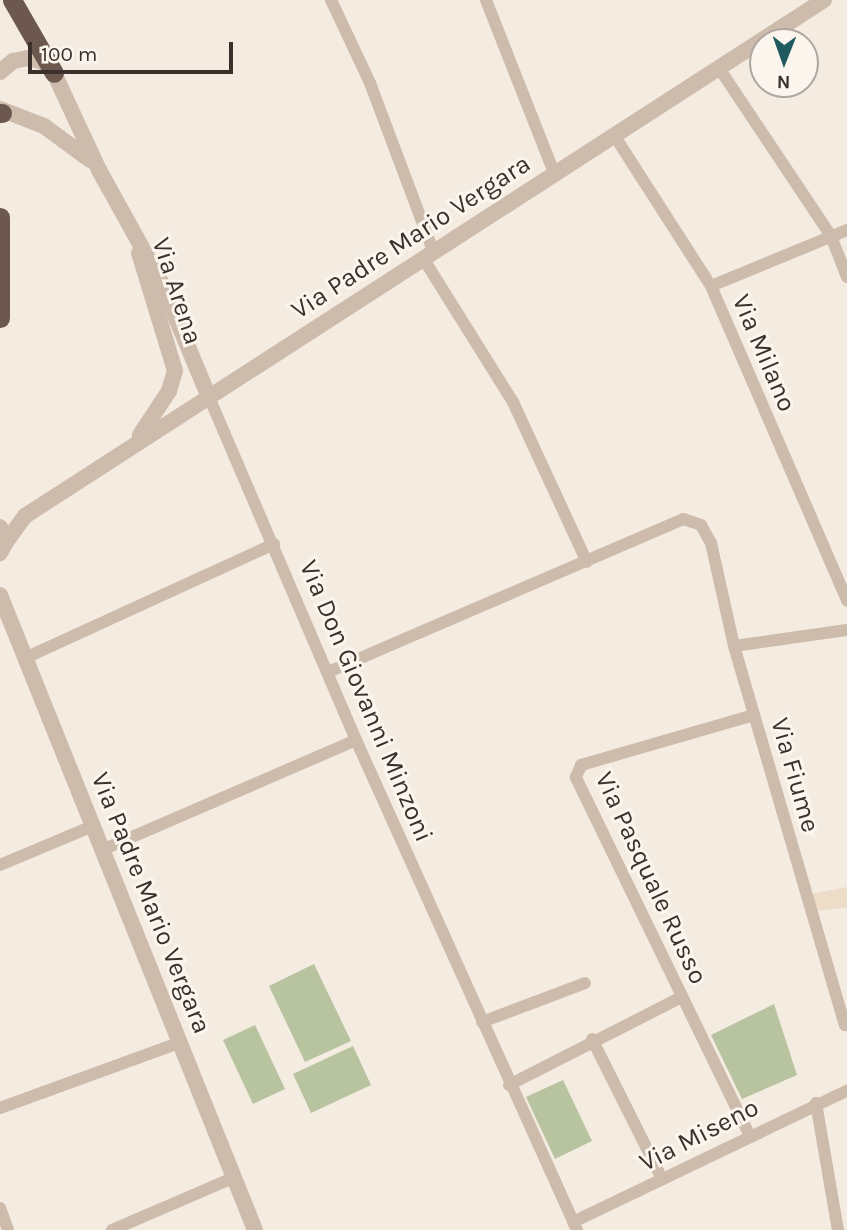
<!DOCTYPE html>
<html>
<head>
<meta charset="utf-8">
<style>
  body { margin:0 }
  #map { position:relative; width:847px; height:1230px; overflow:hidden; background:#f4ebe1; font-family:Karla,sans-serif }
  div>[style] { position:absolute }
  .green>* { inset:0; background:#b8c4a0 }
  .plaza>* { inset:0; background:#ecdcc8 }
  .minor>* { height:12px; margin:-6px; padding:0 6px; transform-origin:6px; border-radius:6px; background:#cdbbac }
  .tertiary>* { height:16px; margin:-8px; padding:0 8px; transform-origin:8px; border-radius:8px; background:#cdbbac }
  .trunk>* { height:19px; margin:-9.5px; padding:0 9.5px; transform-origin:9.5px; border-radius:9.5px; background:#6c584f }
  span { translate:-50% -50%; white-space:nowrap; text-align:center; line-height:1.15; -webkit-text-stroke:6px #fbf5ee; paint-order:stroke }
  .street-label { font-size:26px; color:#3b302b }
  .north { position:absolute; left:749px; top:28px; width:70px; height:70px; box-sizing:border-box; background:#fbf5ee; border:2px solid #aea6a0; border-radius:50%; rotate:181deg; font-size:19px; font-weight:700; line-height:28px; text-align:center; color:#3b302b }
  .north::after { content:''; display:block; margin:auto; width:24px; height:32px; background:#1f5a5e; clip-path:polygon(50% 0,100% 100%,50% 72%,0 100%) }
  .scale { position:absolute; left:28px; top:42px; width:205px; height:32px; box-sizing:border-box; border:4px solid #3b302b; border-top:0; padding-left:9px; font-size:21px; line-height:24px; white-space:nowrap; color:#3b302b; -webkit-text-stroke:5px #fbf5ee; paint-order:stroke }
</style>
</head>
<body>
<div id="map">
  <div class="green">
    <i style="clip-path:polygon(314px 964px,351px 1041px,305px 1062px,269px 986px)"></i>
    <i style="clip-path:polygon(774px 1004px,797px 1075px,742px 1099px,711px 1035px)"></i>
    <i style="clip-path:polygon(255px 1025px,285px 1089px,253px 1104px,223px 1040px)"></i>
    <i style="clip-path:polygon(353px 1046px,371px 1085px,311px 1113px,293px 1074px)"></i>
    <i style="clip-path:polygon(563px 1080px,592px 1141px,555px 1159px,526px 1097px)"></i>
  </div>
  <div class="plaza">
    <i style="clip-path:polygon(847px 887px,847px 908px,810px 911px,807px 895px)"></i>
  </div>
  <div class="minor">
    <i style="left:331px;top:0;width:92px;rotate:64.8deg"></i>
    <i style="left:370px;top:83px;width:179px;rotate:69.4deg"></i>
    <i style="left:486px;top:0;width:186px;rotate:68.5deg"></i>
    <i style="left:719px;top:68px;width:202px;rotate:56.3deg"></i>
    <i style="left:831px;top:236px;width:44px;rotate:68.7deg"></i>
    <i style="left:614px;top:135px;width:179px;rotate:57.3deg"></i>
    <i style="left:711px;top:286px;width:343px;rotate:66.6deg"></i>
    <i style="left:423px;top:258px;width:170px;rotate:58deg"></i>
    <i style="left:513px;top:402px;width:176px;rotate:65.2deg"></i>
    <i style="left:711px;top:286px;width:147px;rotate:-22.4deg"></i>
    <i style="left:209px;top:397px;width:373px;rotate:66.8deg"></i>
    <i style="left:356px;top:740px;width:538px;rotate:65.72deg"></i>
    <i style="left:734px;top:646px;width:114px;rotate:-8.1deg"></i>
    <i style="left:25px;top:658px;width:274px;rotate:-24.6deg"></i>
    <i style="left:328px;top:672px;width:387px;rotate:-23.3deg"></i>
    <i style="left:683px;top:519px;width:19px;rotate:18deg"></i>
    <i style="left:701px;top:525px;width:21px;rotate:61deg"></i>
    <i style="left:711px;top:543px;width:106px;rotate:77.4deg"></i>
    <i style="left:734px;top:646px;width:395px;rotate:73.7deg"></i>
    <i style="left:102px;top:850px;width:277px;rotate:-23.4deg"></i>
    <i style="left:0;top:865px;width:101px;rotate:-22.8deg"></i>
    <i style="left:482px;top:1022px;width:110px;rotate:-20.7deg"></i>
    <i style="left:592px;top:1039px;width:157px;rotate:63.4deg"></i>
    <i style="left:509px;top:1085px;width:194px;rotate:-27deg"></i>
    <i style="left:816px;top:1103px;width:129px;rotate:80.2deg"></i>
    <i style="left:0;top:1108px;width:193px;rotate:-20deg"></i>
    <i style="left:749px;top:1134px;width:397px;rotate:-115.9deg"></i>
    <i style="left:576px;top:777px;width:13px;rotate:-67deg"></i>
    <i style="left:581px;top:765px;width:180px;rotate:-16.1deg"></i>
    <i style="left:0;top:1208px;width:23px;rotate:70deg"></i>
    <i style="left:573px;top:1222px;width:304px;rotate:-25.6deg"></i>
    <i style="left:112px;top:1230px;width:134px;rotate:-23.3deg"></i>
  </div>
  <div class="tertiary">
    <i style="left:0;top:72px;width:17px;rotate:-40deg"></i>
    <i style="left:13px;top:61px;width:15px;rotate:-11deg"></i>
    <i style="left:28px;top:58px;width:16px;rotate:15deg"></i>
    <i style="left:43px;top:62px;width:16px;rotate:45deg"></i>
    <i style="left:54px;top:73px;width:107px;rotate:65.1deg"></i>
    <i style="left:99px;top:170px;width:126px;rotate:61deg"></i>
    <i style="left:160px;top:280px;width:127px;rotate:67.3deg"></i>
    <i style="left:0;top:109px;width:47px;rotate:21.1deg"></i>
    <i style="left:44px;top:126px;width:57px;rotate:36.5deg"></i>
    <i style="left:139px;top:253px;width:123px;rotate:73deg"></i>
    <i style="left:175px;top:371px;width:21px;rotate:107deg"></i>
    <i style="left:169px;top:391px;width:53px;rotate:123.4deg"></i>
    <i style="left:0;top:527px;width:16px;rotate:68deg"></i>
    <i style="left:6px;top:542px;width:13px;rotate:119deg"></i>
    <i style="left:6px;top:542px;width:32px;rotate:-54deg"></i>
    <i style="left:25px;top:516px;width:951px;rotate:-32.85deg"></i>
    <i style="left:0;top:595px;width:684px;rotate:68.12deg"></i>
  </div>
  <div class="trunk">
    <i style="left:12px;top:0;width:84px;rotate:60.1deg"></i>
    <i style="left:0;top:113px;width:2px"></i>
    <i style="left:0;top:217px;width:101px;rotate:90deg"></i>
  </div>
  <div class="street-label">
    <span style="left:411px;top:237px;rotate:-33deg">Via Padre Mario Vergara</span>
    <span style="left:177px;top:291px;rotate:72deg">Via Arena</span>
    <span style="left:764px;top:353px;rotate:67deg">Via Milano</span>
    <span style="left:366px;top:701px;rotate:67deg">Via Don Giovanni Minzoni</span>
    <span style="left:795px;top:775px;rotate:74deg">Via Fiume</span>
    <span style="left:651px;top:878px;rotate:65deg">Via Pasquale Russo</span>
    <span style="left:151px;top:903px;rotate:68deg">Via Padre Mario Vergara</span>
    <span style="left:699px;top:1135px;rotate:-27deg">Via Miseno</span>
  </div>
  <div class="north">N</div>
  <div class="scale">100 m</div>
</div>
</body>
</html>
